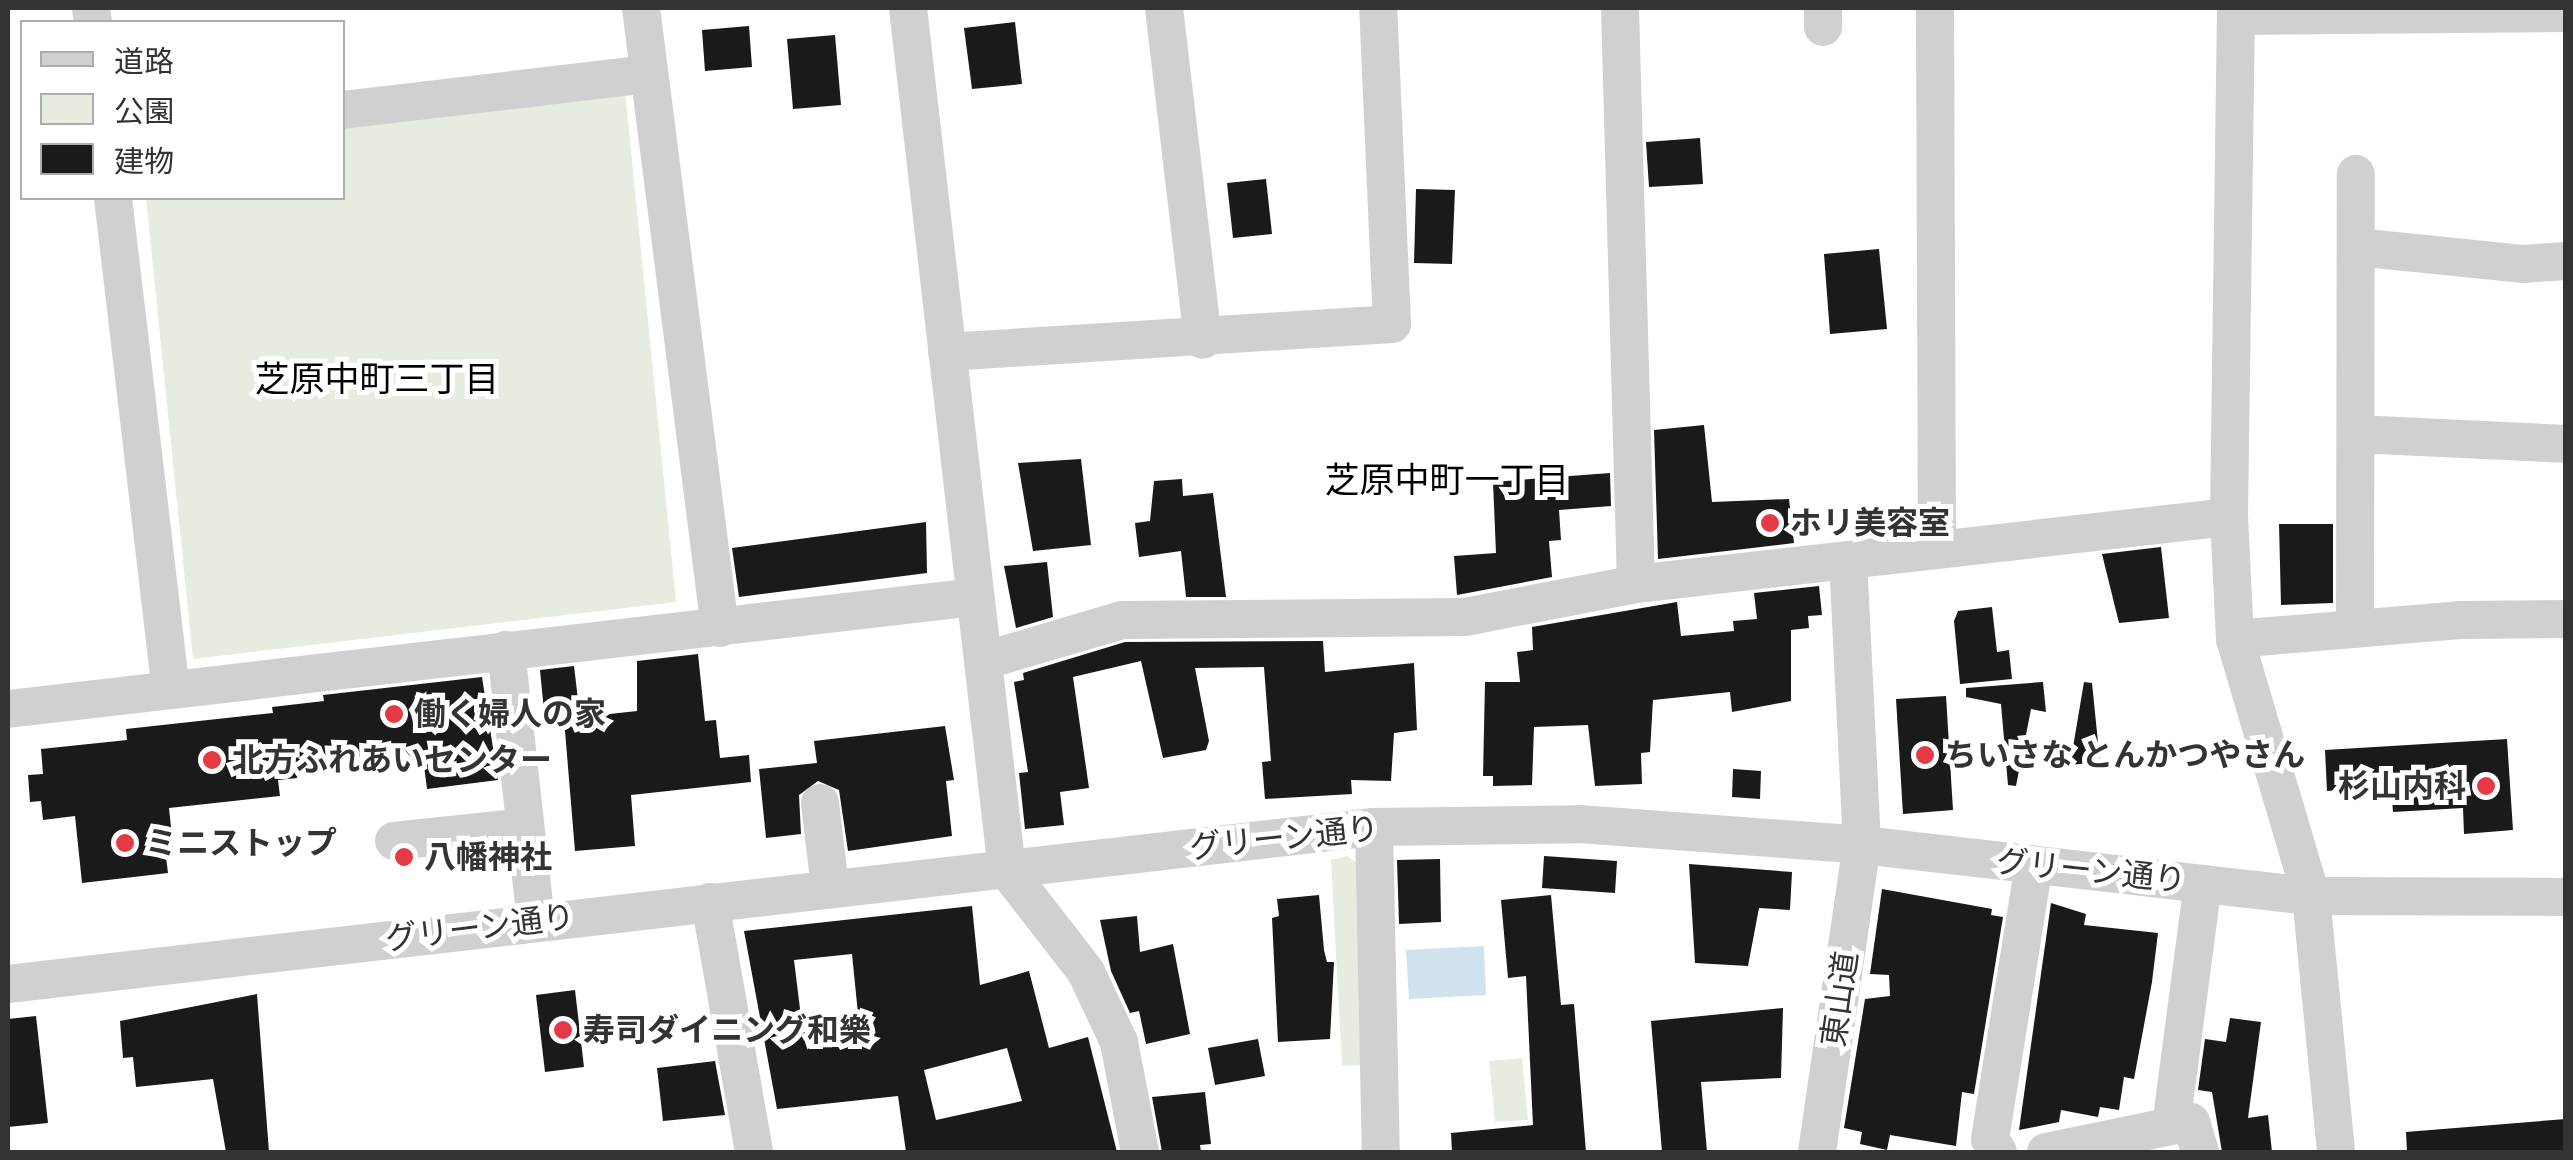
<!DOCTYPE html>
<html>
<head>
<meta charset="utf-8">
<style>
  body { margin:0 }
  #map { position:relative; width:2573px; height:1160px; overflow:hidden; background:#fff; font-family:"Space Grotesk","Noto Sans JP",sans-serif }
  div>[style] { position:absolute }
  .green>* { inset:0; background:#e6ecdf }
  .water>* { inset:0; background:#cfe2ee }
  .building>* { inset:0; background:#1a1a1a }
  .minor>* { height:38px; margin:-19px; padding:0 19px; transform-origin:19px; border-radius:19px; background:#d0d0d0 }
  .dots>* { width:28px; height:28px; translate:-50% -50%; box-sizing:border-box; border:5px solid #fff; border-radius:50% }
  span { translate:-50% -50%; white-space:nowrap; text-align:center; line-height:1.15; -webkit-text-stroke:10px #fff; paint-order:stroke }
  .poi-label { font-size:32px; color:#333; font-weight:700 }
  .left { translate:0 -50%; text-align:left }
  .right { translate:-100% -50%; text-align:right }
  .street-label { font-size:32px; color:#333 }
  .neighbourhood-label { font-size:35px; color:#000 }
  .frame { position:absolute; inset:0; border:10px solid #333; pointer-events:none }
  .legend { position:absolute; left:20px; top:20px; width:325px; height:180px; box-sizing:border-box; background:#fff; border:2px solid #adadad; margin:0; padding:12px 18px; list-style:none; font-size:30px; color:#333 }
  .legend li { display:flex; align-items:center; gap:20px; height:50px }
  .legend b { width:50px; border:2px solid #adadad }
</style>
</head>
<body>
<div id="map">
  <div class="green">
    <i style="clip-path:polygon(625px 91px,676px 602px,193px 659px,146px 198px,342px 198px,343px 125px)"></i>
    <i style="clip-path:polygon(1347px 856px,1360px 865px,1362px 1065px,1342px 1066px,1331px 860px)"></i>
    <i style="clip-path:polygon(1522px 1058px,1528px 1120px,1495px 1122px,1489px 1061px)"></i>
  </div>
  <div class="water">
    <i style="clip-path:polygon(1484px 946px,1486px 995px,1409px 999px,1406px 950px)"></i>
  </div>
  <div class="building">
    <i style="clip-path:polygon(1015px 22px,1022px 84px,972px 89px,964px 28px)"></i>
    <i style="clip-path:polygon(749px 26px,752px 67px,705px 71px,702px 30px)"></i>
    <i style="clip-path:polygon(835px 35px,841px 105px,793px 109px,787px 39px)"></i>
    <i style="clip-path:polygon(1700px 138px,1703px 184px,1649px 187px,1646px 142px)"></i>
    <i style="clip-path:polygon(1266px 179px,1272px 234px,1233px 238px,1227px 183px)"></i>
    <i style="clip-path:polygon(1416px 189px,1455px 190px,1452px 264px,1414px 263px)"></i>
    <i style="clip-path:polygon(1879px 249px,1887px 329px,1830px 334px,1824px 254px)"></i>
    <i style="clip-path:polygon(1704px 425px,1712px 502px,1789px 499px,1794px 543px,1658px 559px,1654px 430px)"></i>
    <i style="clip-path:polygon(1081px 459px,1091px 545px,1033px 551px,1018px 463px)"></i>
    <i style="clip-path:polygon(1610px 473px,1611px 506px,1559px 510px,1561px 540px,1549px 541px,1552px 577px,1457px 595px,1454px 556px,1496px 553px,1493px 482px)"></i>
    <i style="clip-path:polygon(1182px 479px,1183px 496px,1213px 493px,1226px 597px,1186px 597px,1181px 551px,1139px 557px,1135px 523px,1150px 521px,1154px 481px)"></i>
    <i style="clip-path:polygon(926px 522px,927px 573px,739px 597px,732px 548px)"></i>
    <i style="clip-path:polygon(2279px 524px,2333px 524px,2333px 603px,2281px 605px)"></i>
    <i style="clip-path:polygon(2161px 547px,2169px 618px,2119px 623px,2102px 554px)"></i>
    <i style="clip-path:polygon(1047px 562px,1053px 617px,1016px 628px,1004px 566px)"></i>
    <i style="clip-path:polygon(1819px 586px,1822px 615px,1808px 616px,1809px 628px,1791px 630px,1791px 701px,1732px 712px,1730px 692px,1653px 700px,1650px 752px,1641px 753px,1642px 784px,1595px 786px,1588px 725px,1534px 727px,1532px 785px,1493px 786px,1493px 776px,1483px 776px,1485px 682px,1520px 682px,1517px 652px,1533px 650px,1532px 627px,1677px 602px,1681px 636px,1734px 631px,1733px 621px,1757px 619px,1754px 593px)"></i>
    <i style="clip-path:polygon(1992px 607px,1997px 652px,2009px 650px,2012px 679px,1960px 684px,1954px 621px,1958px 611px)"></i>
    <i style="clip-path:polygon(1323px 641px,1325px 672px,1414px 663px,1417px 730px,1394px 733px,1391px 781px,1351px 780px,1352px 794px,1265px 799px,1262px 762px,1271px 761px,1264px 667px,1195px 668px,1209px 741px,1206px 750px,1163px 758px,1141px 661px,1073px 677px,1089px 788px,1060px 792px,1064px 825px,1025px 829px,1019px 773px,1028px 772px,1014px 682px,1024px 680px,1023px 673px,1125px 642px)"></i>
    <i style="clip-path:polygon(698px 654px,705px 721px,716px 720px,720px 758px,749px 755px,751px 782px,631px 795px,635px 846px,575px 851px,564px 719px,637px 711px,637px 661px)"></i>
    <i style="clip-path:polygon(574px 666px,579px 708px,544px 711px,540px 670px)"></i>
    <i style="clip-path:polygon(482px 677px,498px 780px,427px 789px,423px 758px,297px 772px,297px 778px,278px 780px,280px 796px,169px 808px,174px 856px,166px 857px,168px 873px,82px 883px,75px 816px,43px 820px,41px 801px,30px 802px,28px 775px,43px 774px,41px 749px,127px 740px,126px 729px,273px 713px,272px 707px,324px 701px,323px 695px)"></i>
    <i style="clip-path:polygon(2043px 682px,2046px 712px,2031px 709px,2016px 786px,2008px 785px,2001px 704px,1966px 697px,1966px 688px)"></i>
    <i style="clip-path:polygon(2084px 682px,2092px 683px,2100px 762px,2070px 765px)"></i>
    <i style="clip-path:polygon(1946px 696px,1953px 810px,1903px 814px,1896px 699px)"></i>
    <i style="clip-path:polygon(945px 726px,954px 780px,946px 781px,952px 836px,848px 851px,839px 790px,818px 781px,799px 795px,801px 834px,766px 838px,759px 769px,817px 763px,814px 741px)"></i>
    <i style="clip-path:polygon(2507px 739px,2513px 830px,2464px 834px,2463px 808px,2393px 812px,2391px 787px,2327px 791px,2325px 750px)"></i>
    <i style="clip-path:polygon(1733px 769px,1761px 771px,1760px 799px,1732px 797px)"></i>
    <i style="clip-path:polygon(1544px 856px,1617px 861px,1615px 893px,1542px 888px)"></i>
    <i style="clip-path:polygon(1440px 859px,1441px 922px,1399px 924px,1397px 860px)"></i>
    <i style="clip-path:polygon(1689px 864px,1792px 872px,1790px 910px,1759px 908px,1748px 966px,1695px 963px)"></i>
    <i style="clip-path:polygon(1882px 889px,1992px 909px,1991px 915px,2003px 917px,1974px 1094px,1962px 1092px,1956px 1146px,1890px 1135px,1887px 1150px,1860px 1144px,1862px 1132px,1844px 1128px,1865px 999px,1890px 996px,1889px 975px,1870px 974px)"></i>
    <i style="clip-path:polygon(1319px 895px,1324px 950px,1327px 962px,1334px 962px,1330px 1039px,1278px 1042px,1272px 918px,1279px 916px,1277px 899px)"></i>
    <i style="clip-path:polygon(1551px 895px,1561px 1005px,1574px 1004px,1586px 1152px,1452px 1152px,1451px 1133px,1533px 1125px,1526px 976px,1508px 978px,1501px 900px)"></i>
    <i style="clip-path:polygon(2051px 903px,2086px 914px,2084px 925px,2158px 933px,2152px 982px,2134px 1079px,2124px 1077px,2119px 1110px,2100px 1107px,2098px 1117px,2061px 1110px,2059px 1122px,2019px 1130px)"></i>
    <i style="clip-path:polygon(evenodd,972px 906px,980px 985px,1029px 971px,1049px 1048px,1088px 1037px,1117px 1152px,906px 1152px,898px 1096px,777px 1109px,744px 931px,972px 906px,852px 954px,858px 1014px,802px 1025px,794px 960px,852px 954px,972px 906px,1007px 1048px,1022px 1101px,936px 1120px,924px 1070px,1007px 1048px)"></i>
    <i style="clip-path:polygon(1137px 916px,1140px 952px,1173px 944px,1190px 1034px,1146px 1044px,1139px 1011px,1130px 1013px,1111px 971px,1100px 920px)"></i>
    <i style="clip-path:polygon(575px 990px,584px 1067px,545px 1072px,536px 995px)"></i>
    <i style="clip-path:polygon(257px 994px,269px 1152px,226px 1152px,213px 1079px,136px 1087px,133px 1057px,123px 1058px,120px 1021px)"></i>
    <i style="clip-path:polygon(1783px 1008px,1781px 1078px,1701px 1082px,1707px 1152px,1662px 1152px,1651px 1021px)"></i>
    <i style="clip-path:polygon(36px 1016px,48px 1123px,8px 1127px,8px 1019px)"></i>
    <i style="clip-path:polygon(2230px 1018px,2261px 1022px,2248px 1118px,2268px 1115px,2272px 1152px,2222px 1152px,2212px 1092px,2198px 1090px,2205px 1039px,2226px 1042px)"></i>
    <i style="clip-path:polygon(1258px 1039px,1265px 1076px,1215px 1085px,1208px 1048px)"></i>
    <i style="clip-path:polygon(715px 1061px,725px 1115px,663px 1121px,657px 1068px)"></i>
    <i style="clip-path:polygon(1205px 1092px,1211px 1144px,1200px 1145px,1201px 1152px,1162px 1152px,1152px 1097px)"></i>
    <i style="clip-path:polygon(2566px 1119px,2566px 1152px,2407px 1152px,2406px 1132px)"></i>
  </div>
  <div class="minor">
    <i style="left:91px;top:8px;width:14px;rotate:82deg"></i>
    <i style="left:641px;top:8px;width:625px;rotate:82.74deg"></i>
    <i style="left:908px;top:8px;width:868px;rotate:83.45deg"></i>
    <i style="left:1007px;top:870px;width:129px;rotate:52.2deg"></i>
    <i style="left:1086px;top:972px;width:77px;rotate:64.8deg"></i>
    <i style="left:1119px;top:1042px;width:112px;rotate:79.2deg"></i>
    <i style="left:1164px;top:8px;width:334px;rotate:83.3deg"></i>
    <i style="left:1620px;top:8px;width:576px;rotate:88.41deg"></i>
    <i style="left:1823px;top:8px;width:19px;rotate:90deg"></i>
    <i style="left:1935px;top:8px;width:542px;rotate:89.79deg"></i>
    <i style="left:2236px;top:8px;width:509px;rotate:90.79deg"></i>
    <i style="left:2229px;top:517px;width:122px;rotate:87.2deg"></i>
    <i style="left:2235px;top:639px;width:268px;rotate:73.5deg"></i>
    <i style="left:2311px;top:896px;width:257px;rotate:84.4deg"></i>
    <i style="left:2236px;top:16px;width:330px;rotate:-0.5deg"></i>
    <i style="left:342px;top:110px;width:309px;rotate:-6.7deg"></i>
    <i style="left:113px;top:198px;width:495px;rotate:83.3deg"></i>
    <i style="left:2356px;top:247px;width:167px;rotate:5.8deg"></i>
    <i style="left:2522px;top:264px;width:44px;rotate:-3.9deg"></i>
    <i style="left:947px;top:352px;width:446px;rotate:-3.6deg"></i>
    <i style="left:1392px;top:324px;width:316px;rotate:-92.5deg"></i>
    <i style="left:2356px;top:434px;width:210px;rotate:2.7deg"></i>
    <i style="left:2355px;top:629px;width:455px;rotate:-89.9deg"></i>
    <i style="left:2235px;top:639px;width:225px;rotate:-4.8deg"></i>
    <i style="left:2459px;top:620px;width:107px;rotate:-0.5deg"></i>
    <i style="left:506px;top:650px;width:274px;rotate:83.7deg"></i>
    <i style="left:983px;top:661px;width:145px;rotate:-16.4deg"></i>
    <i style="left:1122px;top:620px;width:343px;rotate:-0.5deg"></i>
    <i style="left:1465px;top:617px;width:174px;rotate:-10.9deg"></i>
    <i style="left:1636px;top:584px;width:597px;rotate:-6.45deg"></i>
    <i style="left:8px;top:709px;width:972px;rotate:-6.61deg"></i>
    <i style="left:820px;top:803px;width:86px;rotate:83.3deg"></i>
    <i style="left:1374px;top:827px;width:325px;rotate:88.8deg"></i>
    <i style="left:394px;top:841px;width:132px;rotate:-6.1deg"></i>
    <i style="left:710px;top:902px;width:254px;rotate:80deg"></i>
    <i style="left:8px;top:984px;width:1375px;rotate:-6.56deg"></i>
    <i style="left:1374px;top:827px;width:205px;rotate:-0.8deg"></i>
    <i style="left:1579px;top:824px;width:284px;rotate:4.2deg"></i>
    <i style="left:1862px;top:845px;width:452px;rotate:6.5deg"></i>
    <i style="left:2311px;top:896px;width:255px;rotate:0.2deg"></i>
    <i style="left:2171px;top:1126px;width:244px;rotate:-82.5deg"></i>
    <i style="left:1817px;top:1152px;width:310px;rotate:-81.7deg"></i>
    <i style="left:1862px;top:845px;width:285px;rotate:-92.8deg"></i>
    <i style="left:1998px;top:1152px;width:15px;rotate:-122deg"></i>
    <i style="left:1990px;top:1139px;width:278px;rotate:-80.9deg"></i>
    <i style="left:2046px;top:1152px;width:148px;rotate:-11.7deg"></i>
    <i style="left:2191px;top:1122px;width:31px;rotate:73deg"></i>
  </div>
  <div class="dots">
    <i style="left:1770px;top:523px;background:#e63946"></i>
    <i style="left:394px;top:714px;background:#e63946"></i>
    <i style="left:1925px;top:755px;background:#e63946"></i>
    <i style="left:212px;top:760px;background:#e63946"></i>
    <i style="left:2486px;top:786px;background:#e63946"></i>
    <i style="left:125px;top:843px;background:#e63946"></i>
    <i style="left:404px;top:857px;background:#e63946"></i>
    <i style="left:563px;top:1030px;background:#e63946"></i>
  </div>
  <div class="poi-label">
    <span class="left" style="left:1790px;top:523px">ホリ美容室</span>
    <span class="left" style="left:414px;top:714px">働く婦人の家</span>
    <span class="left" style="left:1945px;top:755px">ちいさな とんかつやさん</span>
    <span class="left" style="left:232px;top:760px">北方ふれあいセンター</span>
    <span class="right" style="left:2466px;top:786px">杉山内科</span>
    <span class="left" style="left:145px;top:843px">ミニストップ</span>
    <span class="left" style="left:424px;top:857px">八幡神社</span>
    <span class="left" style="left:583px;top:1030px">寿司ダイニング和樂</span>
  </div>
  <div class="street-label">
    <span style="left:1284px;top:838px;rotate:-6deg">グリーン通り</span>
    <span style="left:2091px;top:871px;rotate:6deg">グリーン通り</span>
    <span style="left:480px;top:928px;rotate:-7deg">グリーン通り</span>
    <span style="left:1840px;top:999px;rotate:-82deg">東山道</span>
  </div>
  <div class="neighbourhood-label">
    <span style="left:377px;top:379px">芝原中町三丁目</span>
    <span style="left:1447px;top:480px">芝原中町一丁目</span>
  </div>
  <div class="frame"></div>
  <ul class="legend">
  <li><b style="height:12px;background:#d0d0d0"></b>道路</li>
  <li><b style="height:28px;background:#e6ecdf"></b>公園</li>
  <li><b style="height:28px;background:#1a1a1a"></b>建物</li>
  </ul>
</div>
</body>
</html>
